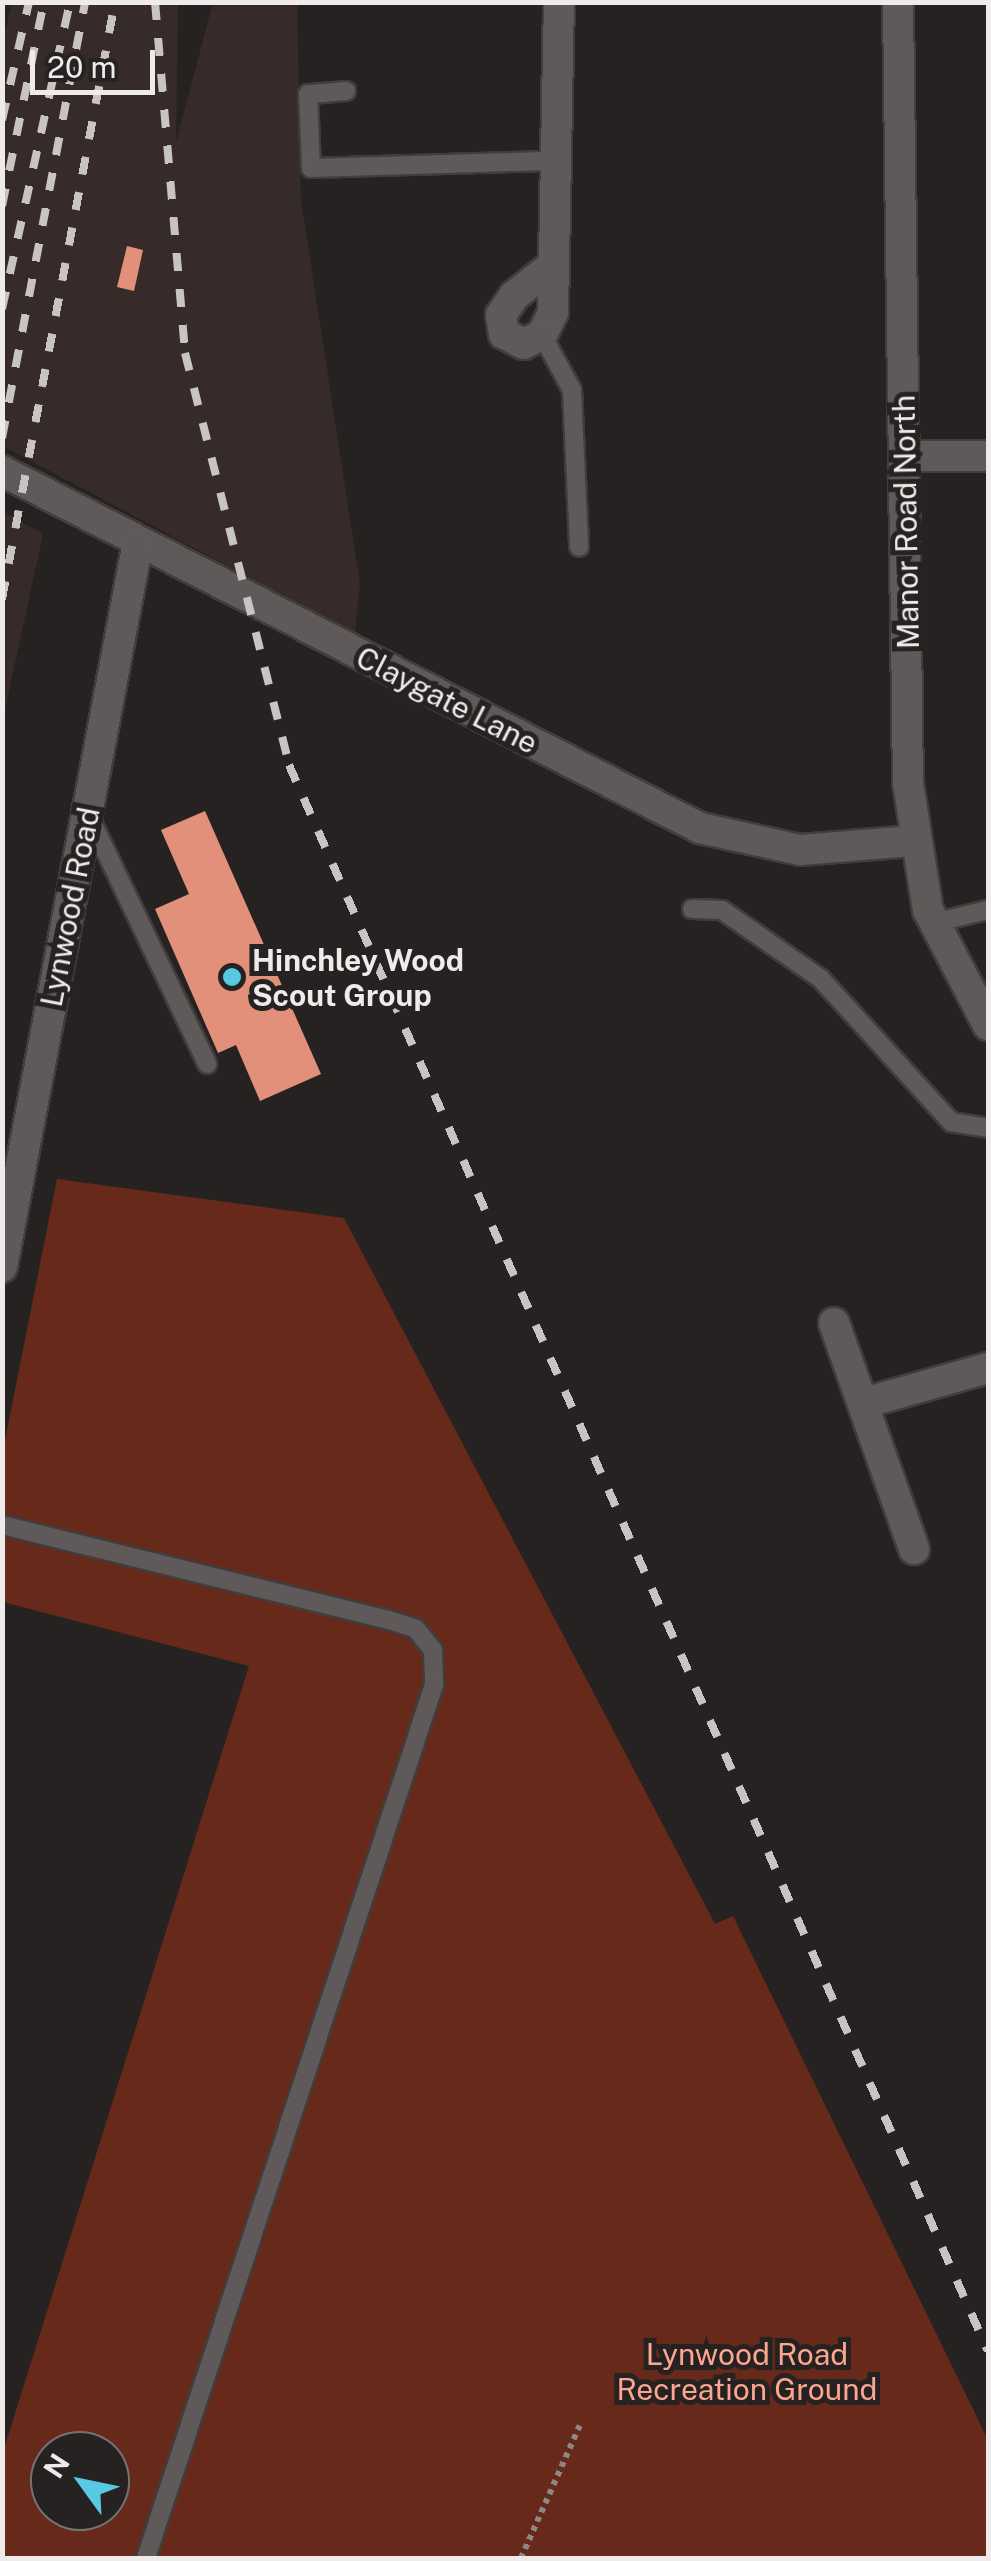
<!DOCTYPE html>
<html>
<head>
<meta charset="utf-8">
<style>
  body { margin:0 }
  #map { position:relative; width:991px; height:2561px; overflow:hidden; background:#262221; font-family:"Public Sans",sans-serif }
  div>[style] { position:absolute }
  .built>* { inset:0; background:#362b28 }
  .green>* { inset:0; background:#672a1a }
  .building>* { inset:0; background:#e3907b }
  .path>* { height:6px; margin-top:-3px; transform-origin:0; background:repeating-linear-gradient(90deg,#8c8887 0 5px,transparent 0 10px) }
  .roads { filter:drop-shadow(2px 0 #403d3c) drop-shadow(-2px 0 #403d3c) drop-shadow(0 2px #403d3c) drop-shadow(0 -2px #403d3c) }
  .lane>* { height:18px; margin:-9px; padding:0 9px; transform-origin:9px; border-radius:9px; background:#5f5a59 }
  .street>* { height:30px; margin:-15px; padding:0 15px; transform-origin:15px; border-radius:15px; background:#5f5a59 }
  .secondary>* { height:30px; margin:-15px; padding:0 15px; transform-origin:15px; border-radius:15px; background:#5f5a59 }
  .rail>* { height:8px; margin-top:-4px; transform-origin:0; background:repeating-linear-gradient(90deg,#c8c4c3 0 18px,transparent 0 36px) }
  .dots>* { width:28px; height:28px; translate:-50% -50%; box-sizing:border-box; border:5px solid #262221; border-radius:50% }
  span { translate:-50% -50%; white-space:nowrap; text-align:center; line-height:1.15; -webkit-text-stroke:10px #262221; paint-order:stroke }
  .street-label { font-size:30px; color:#eeebea }
  .poi-label { font-size:30px; color:#eeebea; font-weight:700 }
  .left { translate:0 -50%; text-align:left }
  .park-label { font-size:30px; color:#fca58f }
  .frame { position:absolute; inset:0; border:5px solid #eeebea; pointer-events:none }
  .north { position:absolute; left:30px; top:2431px; width:100px; height:100px; box-sizing:border-box; background:#262221; border:2px solid #767271; border-radius:50%; rotate:303deg; font-size:28px; font-weight:700; line-height:40px; text-align:center; color:#eeebea }
  .north::after { content:''; display:block; margin:auto; width:35px; height:45px; background:#58c9e3; clip-path:polygon(50% 0,100% 100%,50% 72%,0 100%) }
  .scale { position:absolute; left:30px; top:50px; width:125px; height:45px; box-sizing:border-box; border:5px solid #eeebea; border-top:0; padding-left:12px; font-size:30px; line-height:35px; white-space:nowrap; color:#eeebea; -webkit-text-stroke:8px #262221; paint-order:stroke }
</style>
</head>
<body>
<div id="map">
  <div class="built">
    <i style="clip-path:polygon(12px 3px,178px 3px,176px 142px,213px 3px,297px 3px,301px 200px,360px 584px,355px 634px,3px 446px,2px 45px)"></i>
    <i style="clip-path:polygon(3px 511px,43px 534px,3px 719px)"></i>
  </div>
  <div class="green">
    <i style="clip-path:polygon(evenodd,57px 1179px,344px 1218px,715px 1924px,733px 1916px,988px 2440px,988px 2558px,3px 2558px,3px 2452px,249px 1666px,3px 1602px,3px 1450px,57px 1179px,50px 2451px,110px 2451px,110px 2511px,50px 2511px,50px 2451px)"></i>
  </div>
  <div class="building">
    <i style="clip-path:polygon(127px 246px,143px 250px,134px 291px,117px 287px)"></i>
    <i style="clip-path:polygon(205px 811px,321px 1074px,260px 1101px,236px 1045px,218px 1053px,155px 909px,189px 894px,161px 830px)"></i>
  </div>
  <div class="path">
    <i style="left:521px;top:2558px;width:145px;rotate:-66.1deg"></i>
  </div>
  <div class="roads">
    <div class="lane">
      <i style="left:346px;top:91px;width:38px;rotate:175deg"></i>
      <i style="left:308px;top:94px;width:74px;rotate:87.7deg"></i>
      <i style="left:311px;top:168px;width:242px;rotate:-1.7deg"></i>
      <i style="left:542px;top:335px;width:63px;rotate:61.4deg"></i>
      <i style="left:572px;top:390px;width:157px;rotate:87.4deg"></i>
      <i style="left:88px;top:814px;width:277px;rotate:64.5deg"></i>
      <i style="left:692px;top:909px;width:30px;rotate:2deg"></i>
      <i style="left:722px;top:910px;width:121px;rotate:34.9deg"></i>
      <i style="left:821px;top:979px;width:193px;rotate:47.7deg"></i>
      <i style="left:951px;top:1122px;width:37px;rotate:9deg"></i>
      <i style="left:933px;top:923px;width:57px;rotate:-13.3deg"></i>
      <i style="left:2px;top:1525px;width:398px;rotate:13.8deg"></i>
      <i style="left:389px;top:1620px;width:28px;rotate:18deg"></i>
      <i style="left:416px;top:1629px;width:27px;rotate:51deg"></i>
      <i style="left:433px;top:1650px;width:35px;rotate:88deg"></i>
      <i style="left:434px;top:1685px;width:919px;rotate:108.26deg"></i>
    </div>
    <div class="street">
      <i style="left:553px;top:265px;width:50px;rotate:141.5deg"></i>
      <i style="left:514px;top:296px;width:23px;rotate:124deg"></i>
      <i style="left:501px;top:315px;width:19px;rotate:81deg"></i>
      <i style="left:504px;top:334px;width:22px;rotate:27deg"></i>
      <i style="left:524px;top:344px;width:20px;rotate:-27deg"></i>
      <i style="left:542px;top:335px;width:25px;rotate:-64deg"></i>
      <i style="left:553px;top:312px;width:310px;rotate:-88.9deg"></i>
      <i style="left:906px;top:456px;width:82px"></i>
      <i style="left:2px;top:471px;width:784px;rotate:27.09deg"></i>
      <i style="left:700px;top:828px;width:102px;rotate:12.4deg"></i>
      <i style="left:800px;top:850px;width:113px;rotate:-4.6deg"></i>
      <i style="left:2px;top:1267px;width:733px;rotate:-79.38deg"></i>
      <i style="left:834px;top:1323px;width:240px;rotate:70.5deg"></i>
      <i style="left:864px;top:1403px;width:129px;rotate:-15.8deg"></i>
    </div>
    <div class="secondary">
      <i style="left:898px;top:2px;width:781px;rotate:89.27deg"></i>
      <i style="left:908px;top:783px;width:129px;rotate:81.1deg"></i>
      <i style="left:928px;top:910px;width:130px;rotate:62.4deg"></i>
    </div>
  </div>
  <div class="rail">
    <i style="left:155px;top:2px;width:352px;rotate:85.1deg"></i>
    <i style="left:185px;top:353px;width:425px;rotate:75.8deg"></i>
    <i style="left:289px;top:765px;width:1733px;rotate:66.22deg"></i>
    <i style="left:2px;top:120px;width:121px;rotate:-77.1deg"></i>
    <i style="left:2px;top:206px;width:208px;rotate:-78.4deg"></i>
    <i style="left:2px;top:309px;width:314px;rotate:-77.5deg"></i>
    <i style="left:2px;top:438px;width:444px;rotate:-79.2deg"></i>
    <i style="left:2px;top:599px;width:608px;rotate:-79.28deg"></i>
  </div>
  <div class="dots">
    <i style="left:232px;top:977px;background:#58c9e3"></i>
  </div>
  <div class="street-label">
    <span style="left:906px;top:522px;rotate:-91deg">Manor Road North</span>
    <span style="left:447px;top:700px;rotate:27deg">Claygate Lane</span>
    <span style="left:70px;top:907px;rotate:-79deg">Lynwood Road</span>
  </div>
  <div class="poi-label">
    <span class="left" style="left:252px;top:977px">Hinchley Wood<br>Scout Group</span>
  </div>
  <div class="park-label">
    <span style="left:747px;top:2371px">Lynwood Road<br>Recreation Ground</span>
  </div>
  <div class="frame"></div>
  <div class="north">N</div>
  <div class="scale">20 m</div>
</div>
</body>
</html>
